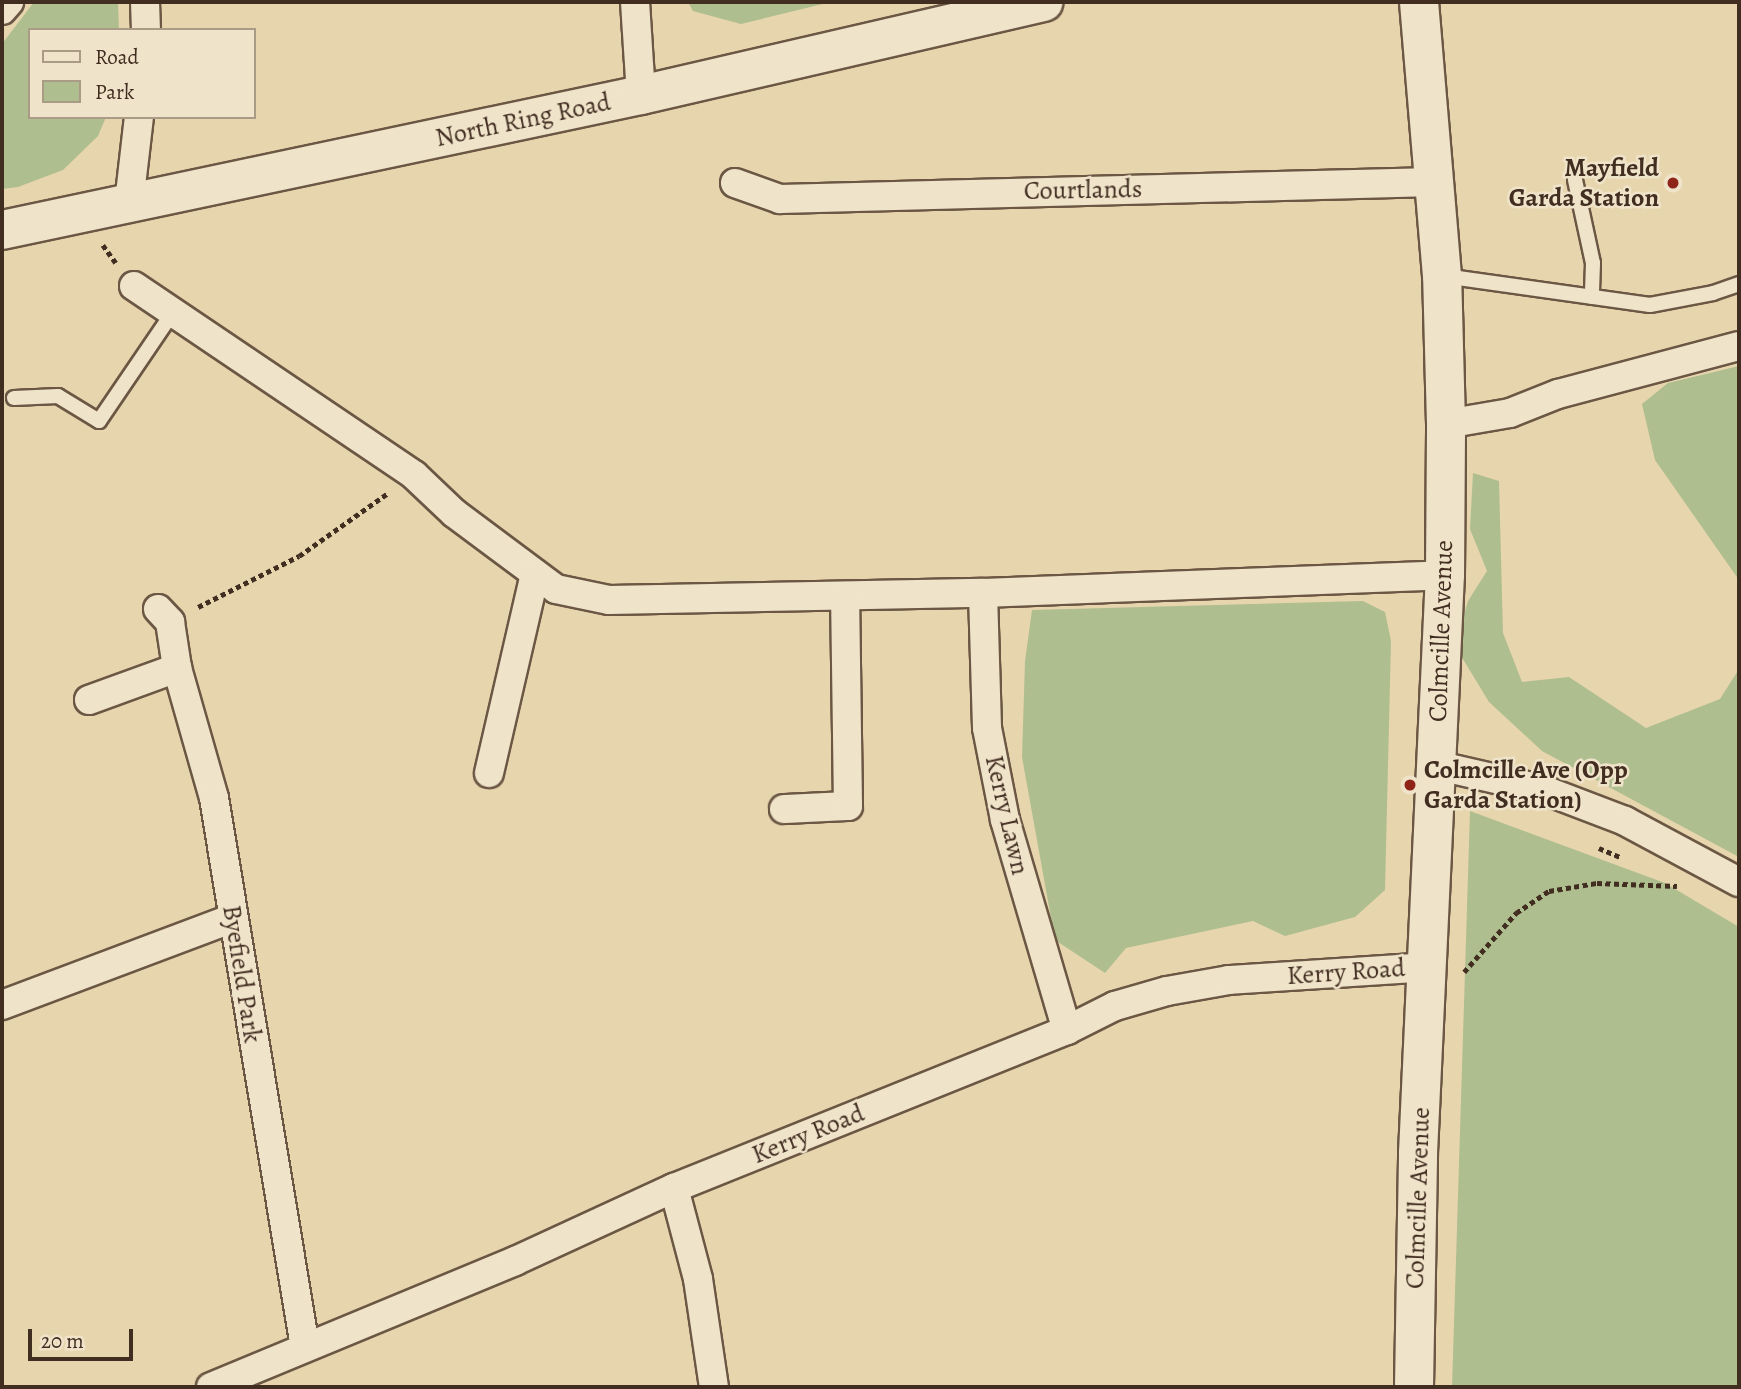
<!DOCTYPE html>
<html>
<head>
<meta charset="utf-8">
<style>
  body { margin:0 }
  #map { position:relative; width:1741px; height:1389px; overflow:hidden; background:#e7d5ae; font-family:Alegreya,serif }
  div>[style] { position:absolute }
  .green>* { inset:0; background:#afbe8f }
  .path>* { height:4.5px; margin-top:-2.25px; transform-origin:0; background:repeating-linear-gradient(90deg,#422d21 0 5px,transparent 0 8.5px) }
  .roads { filter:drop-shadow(2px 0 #6b5744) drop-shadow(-2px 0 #6b5744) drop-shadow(0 2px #6b5744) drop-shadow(0 -2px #6b5744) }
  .lane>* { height:14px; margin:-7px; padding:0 7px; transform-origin:7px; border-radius:7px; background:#efe4ca }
  .street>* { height:28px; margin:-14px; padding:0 14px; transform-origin:14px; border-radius:14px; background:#efe4ca }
  .secondary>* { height:38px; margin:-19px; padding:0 19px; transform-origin:19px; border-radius:19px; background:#efe4ca }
  .dots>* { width:19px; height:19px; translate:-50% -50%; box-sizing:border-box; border:4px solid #efe4ca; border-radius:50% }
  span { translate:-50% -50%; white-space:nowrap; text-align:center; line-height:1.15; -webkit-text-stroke:5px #efe4ca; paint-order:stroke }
  .street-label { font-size:26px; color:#422d21 }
  .poi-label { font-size:26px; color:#422d21; font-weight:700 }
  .right { translate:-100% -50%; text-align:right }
  .left { translate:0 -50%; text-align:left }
  .frame { position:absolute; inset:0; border:4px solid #422d21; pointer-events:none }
  .legend { position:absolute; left:28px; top:28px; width:228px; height:91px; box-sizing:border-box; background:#efe4ca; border:2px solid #aa9b86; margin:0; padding:9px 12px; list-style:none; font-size:21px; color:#422d21 }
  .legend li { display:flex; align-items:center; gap:14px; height:35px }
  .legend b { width:35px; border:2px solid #aa9b86 }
  .scale { position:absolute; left:28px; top:1329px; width:105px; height:32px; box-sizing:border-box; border:4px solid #422d21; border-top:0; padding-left:9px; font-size:21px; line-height:24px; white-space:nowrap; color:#422d21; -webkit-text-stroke:5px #efe4ca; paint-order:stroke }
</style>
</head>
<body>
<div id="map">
  <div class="green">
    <i style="clip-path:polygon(34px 2px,118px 2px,119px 30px,30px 30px,30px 117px,106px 117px,98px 136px,63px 170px,18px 187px,2px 189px,2px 44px)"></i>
    <i style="clip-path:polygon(688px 2px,831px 2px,741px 24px,693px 11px)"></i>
    <i style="clip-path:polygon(1739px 366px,1739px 580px,1655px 460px,1642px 404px,1668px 383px)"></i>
    <i style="clip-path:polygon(1473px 473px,1499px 481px,1503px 633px,1522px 682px,1569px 677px,1646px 728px,1720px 699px,1739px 669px,1739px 857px,1542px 751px,1489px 702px,1455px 646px,1468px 601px,1487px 571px,1470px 529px)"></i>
    <i style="clip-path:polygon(1363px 601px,1385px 612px,1391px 641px,1385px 890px,1355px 917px,1285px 936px,1253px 921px,1126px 948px,1105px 973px,1055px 940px,1022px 757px,1025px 661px,1032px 610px)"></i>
    <i style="clip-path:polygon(1470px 811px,1665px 883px,1739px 927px,1739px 1387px,1452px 1387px)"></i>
  </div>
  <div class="path">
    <i style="left:103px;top:245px;width:22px;rotate:54deg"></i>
    <i style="left:198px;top:607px;width:113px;rotate:-26.8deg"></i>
    <i style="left:299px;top:556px;width:109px;rotate:-35.3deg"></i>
    <i style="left:1599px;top:848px;width:23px;rotate:23deg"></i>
    <i style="left:1464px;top:972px;width:79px;rotate:-48.6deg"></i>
    <i style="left:1516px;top:913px;width:40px;rotate:-34deg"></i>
    <i style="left:1549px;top:891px;width:49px;rotate:-9.5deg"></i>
    <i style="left:1597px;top:883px;width:80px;rotate:2.1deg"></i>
  </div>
  <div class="roads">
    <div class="lane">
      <i style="left:1575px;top:180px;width:85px;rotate:77.8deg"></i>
      <i style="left:1593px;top:263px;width:34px;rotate:92deg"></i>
      <i style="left:1444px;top:276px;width:208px;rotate:8deg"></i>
      <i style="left:1650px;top:305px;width:64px;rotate:-10.8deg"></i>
      <i style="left:1713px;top:293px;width:28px;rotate:-19deg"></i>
      <i style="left:14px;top:398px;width:44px;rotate:-2.6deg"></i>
      <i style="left:58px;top:396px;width:48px;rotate:31.4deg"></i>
      <i style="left:99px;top:421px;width:132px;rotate:-55.8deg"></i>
    </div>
    <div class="street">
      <i style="left:145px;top:2px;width:28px;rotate:88deg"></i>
      <i style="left:635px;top:2px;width:93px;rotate:86.3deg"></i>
      <i style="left:2px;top:10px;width:11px;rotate:-49deg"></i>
      <i style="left:735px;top:183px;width:48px;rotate:19.6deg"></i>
      <i style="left:780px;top:199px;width:654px;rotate:-1.49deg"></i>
      <i style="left:129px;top:203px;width:87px;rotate:-83.4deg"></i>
      <i style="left:134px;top:286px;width:338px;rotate:34deg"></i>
      <i style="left:414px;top:475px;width:55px;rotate:43.5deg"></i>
      <i style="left:454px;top:513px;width:127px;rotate:36.7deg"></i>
      <i style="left:556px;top:589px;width:54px;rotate:11.7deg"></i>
      <i style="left:609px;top:600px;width:374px;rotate:-1.1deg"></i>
      <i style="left:983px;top:593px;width:462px;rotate:-2.2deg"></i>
      <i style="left:1446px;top:424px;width:65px;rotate:-9.8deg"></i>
      <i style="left:1510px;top:413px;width:52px;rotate:-21.6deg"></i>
      <i style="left:1558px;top:394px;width:187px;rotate:-14.9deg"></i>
      <i style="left:983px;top:593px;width:135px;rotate:88.3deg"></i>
      <i style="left:987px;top:728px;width:94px;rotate:78.9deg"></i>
      <i style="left:1005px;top:820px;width:219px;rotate:73.6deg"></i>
      <i style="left:158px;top:609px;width:18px;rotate:47deg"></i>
      <i style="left:170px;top:622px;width:47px;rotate:81.3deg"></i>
      <i style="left:177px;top:668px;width:135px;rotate:74.1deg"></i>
      <i style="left:214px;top:798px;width:556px;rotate:80.59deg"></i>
      <i style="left:89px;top:700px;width:94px;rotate:-20deg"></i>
      <i style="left:1435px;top:765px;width:112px;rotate:12.9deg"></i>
      <i style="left:1544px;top:790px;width:87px;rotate:20.9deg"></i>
      <i style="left:1625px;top:821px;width:129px;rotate:28.2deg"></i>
      <i style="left:489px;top:773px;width:204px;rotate:-77deg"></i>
      <i style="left:784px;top:809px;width:64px;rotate:-2.7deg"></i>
      <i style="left:848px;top:806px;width:210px;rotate:-90.8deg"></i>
      <i style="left:2px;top:1005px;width:247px;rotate:-20.6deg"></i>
      <i style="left:674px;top:1188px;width:94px;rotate:75.2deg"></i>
      <i style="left:698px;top:1279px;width:109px;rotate:81.6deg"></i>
      <i style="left:211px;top:1387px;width:329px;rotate:-22.5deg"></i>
      <i style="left:515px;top:1261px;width:175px;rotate:-24.7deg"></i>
      <i style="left:674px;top:1188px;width:424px;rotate:-21.9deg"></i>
      <i style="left:1067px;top:1030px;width:54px;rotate:-26.6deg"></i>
      <i style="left:1115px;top:1006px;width:54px;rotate:-16.1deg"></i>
      <i style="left:1167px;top:991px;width:63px;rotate:-10.1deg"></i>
      <i style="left:1229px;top:980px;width:199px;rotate:-3.7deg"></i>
    </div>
    <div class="secondary">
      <i style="left:2px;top:230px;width:653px;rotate:-11.93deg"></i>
      <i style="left:641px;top:95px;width:413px;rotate:-13deg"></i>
      <i style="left:1414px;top:1387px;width:234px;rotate:-89deg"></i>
      <i style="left:1418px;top:1153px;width:579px;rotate:-87.33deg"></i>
      <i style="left:1445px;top:575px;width:151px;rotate:-89.6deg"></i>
      <i style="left:1446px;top:424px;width:148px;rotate:-91.5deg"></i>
      <i style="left:1442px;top:276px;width:275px;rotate:-94.8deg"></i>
    </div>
  </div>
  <div class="dots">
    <i style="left:1673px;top:183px;background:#8f2418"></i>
    <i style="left:1410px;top:785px;background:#8f2418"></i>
  </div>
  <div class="street-label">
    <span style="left:523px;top:120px;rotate:-12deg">North Ring Road</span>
    <span style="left:1083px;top:190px;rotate:-1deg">Courtlands</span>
    <span style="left:1441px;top:631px;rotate:-88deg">Colmcille Avenue</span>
    <span style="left:1007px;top:815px;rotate:77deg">Kerry Lawn</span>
    <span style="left:1346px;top:972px;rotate:-4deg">Kerry Road</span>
    <span style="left:242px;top:974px;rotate:81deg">Byefield Park</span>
    <span style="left:808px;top:1134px;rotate:-22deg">Kerry Road</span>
    <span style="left:1418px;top:1198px;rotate:-88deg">Colmcille Avenue</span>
  </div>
  <div class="poi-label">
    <span class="right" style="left:1659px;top:183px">Mayfield<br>Garda Station</span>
    <span class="left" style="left:1424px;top:785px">Colmcille Ave (Opp<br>Garda Station)</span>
  </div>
  <div class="frame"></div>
  <ul class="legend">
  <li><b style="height:9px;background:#efe4ca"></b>Road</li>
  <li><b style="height:19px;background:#afbe8f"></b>Park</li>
  </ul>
  <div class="scale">20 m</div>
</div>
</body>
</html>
